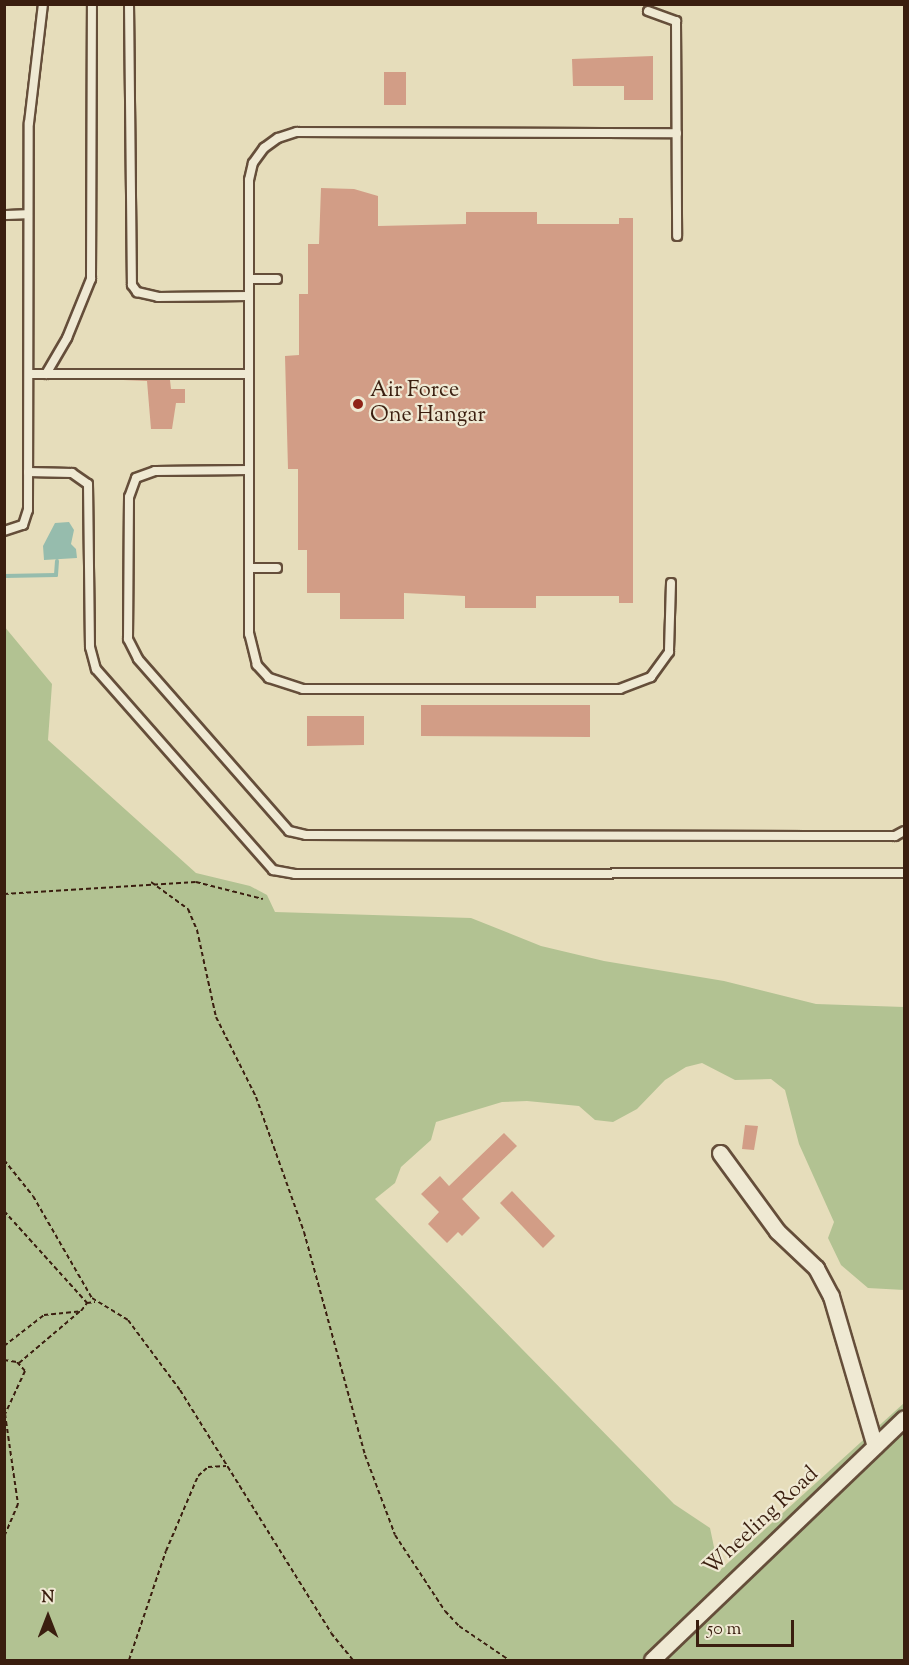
<!DOCTYPE html>
<html>
<head>
<meta charset="utf-8">
<style>
  body { margin:0 }
  #map { position:relative; width:909px; height:1665px; overflow:hidden; background:#e6ddbb; font-family:"Sorts Mill Goudy",serif }
  div>[style] { position:absolute }
  .green>* { inset:0; background:#b2c292 }
  .water>* { inset:0; background:#96bcad }
  .stream>* { height:4px; margin:-2px; padding:0 2px; transform-origin:2px; border-radius:2px; background:#96bcad }
  .building>* { inset:0; background:#d29d86 }
  .path>* { height:2px; margin-top:-1px; transform-origin:0; background:repeating-linear-gradient(90deg,#3a1e0f 0 4.5px,transparent 0 7.5px) }
  .roads { filter:drop-shadow(2px 0 #654e3a) drop-shadow(-2px 0 #654e3a) drop-shadow(0 2px #654e3a) drop-shadow(0 -2px #654e3a) }
  .lane>* { height:8px; margin:-4px; padding:0 4px; transform-origin:4px; border-radius:4px; background:#efe9d3 }
  .street>* { height:15px; margin:-7.5px; padding:0 7.5px; transform-origin:7.5px; border-radius:7.5px; background:#efe9d3 }
  .dots>* { width:16px; height:16px; translate:-50% -50%; box-sizing:border-box; border:3px solid #efe9d3; border-radius:50% }
  span { translate:-50% -50%; white-space:nowrap; text-align:center; line-height:1.15; -webkit-text-stroke:4.5px #efe9d3; paint-order:stroke }
  .poi-label { font-size:22px; color:#3a1e0f }
  .left { translate:0 -50%; text-align:left }
  .street-label { font-size:22px; color:#3a1e0f }
  .frame { position:absolute; inset:0; border:6px solid #3a1e0f; pointer-events:none }
  .north { position:absolute; left:18px; top:1587px; width:60px; height:60px; -webkit-text-stroke:4px #efe9d3; paint-order:stroke; rotate:0deg; font-size:16px; font-weight:700; line-height:24px; text-align:center; color:#3a1e0f }
  .north::after { content:''; display:block; margin:auto; width:21px; height:27px; background:#3a1e0f; clip-path:polygon(50% 0,100% 100%,50% 72%,0 100%) }
  .scale { position:absolute; left:696px; top:1620px; width:98px; height:27px; box-sizing:border-box; border:3px solid #3a1e0f; border-top:0; padding-left:8px; font-size:18px; line-height:21px; white-space:nowrap; color:#3a1e0f; -webkit-text-stroke:4px #efe9d3; paint-order:stroke }
</style>
</head>
<body>
<div id="map">
  <div class="green">
    <i style="clip-path:polygon(4px 626px,52px 684px,48px 740px,196px 873px,250px 886px,267px 895px,275px 912px,471px 918px,541px 946px,604px 961px,724px 981px,816px 1004px,904px 1007px,904px 1290px,868px 1288px,841px 1265px,828px 1238px,834px 1222px,799px 1144px,785px 1090px,771px 1079px,735px 1080px,702px 1063px,686px 1067px,665px 1080px,637px 1109px,613px 1122px,595px 1120px,579px 1106px,527px 1101px,502px 1102px,436px 1122px,431px 1140px,401px 1167px,395px 1183px,375px 1199px,674px 1504px,710px 1528px,719px 1571px,904px 1403px,904px 1660px,5px 1660px)"></i>
  </div>
  <div class="water">
    <i style="clip-path:polygon(69px 522px,74px 530px,71px 544px,76px 549px,77px 558px,44px 560px,43px 546px,55px 523px)"></i>
  </div>
  <div class="stream">
    <i style="left:4px;top:576px;width:52px;rotate:-1.1deg"></i>
    <i style="left:56px;top:575px;width:14px;rotate:-86deg"></i>
  </div>
  <div class="building">
    <i style="clip-path:polygon(653px 56px,653px 100px,624px 100px,624px 86px,573px 86px,572px 59px)"></i>
    <i style="clip-path:polygon(384px 72px,406px 72px,406px 105px,384px 105px)"></i>
    <i style="clip-path:polygon(321px 188px,354px 189px,378px 196px,378px 226px,466px 224px,466px 212px,537px 212px,537px 224px,619px 224px,619px 218px,633px 218px,633px 603px,619px 603px,619px 596px,536px 596px,536px 608px,465px 608px,465px 596px,404px 593px,404px 619px,340px 619px,340px 593px,307px 593px,307px 550px,298px 550px,298px 469px,288px 469px,285px 356px,299px 355px,299px 294px,308px 294px,308px 244px,319px 244px)"></i>
    <i style="clip-path:polygon(123px 380px,170px 380px,171px 389px,185px 389px,185px 403px,176px 403px,172px 429px,151px 429px,147px 381px)"></i>
    <i style="clip-path:polygon(421px 705px,590px 705px,590px 737px,421px 736px)"></i>
    <i style="clip-path:polygon(307px 716px,364px 716px,364px 745px,307px 746px)"></i>
    <i style="clip-path:polygon(745px 1125px,758px 1126px,754px 1150px,742px 1149px)"></i>
    <i style="clip-path:polygon(504px 1133px,517px 1146px,462px 1199px,480px 1218px,462px 1236px,458px 1232px,447px 1243px,428px 1224px,439px 1212px,421px 1194px,440px 1176px,449px 1186px)"></i>
    <i style="clip-path:polygon(512px 1191px,555px 1236px,543px 1248px,500px 1203px)"></i>
  </div>
  <div class="path">
    <i style="left:151px;top:882px;width:46px;rotate:36.1deg"></i>
    <i style="left:188px;top:909px;width:23px;rotate:67deg"></i>
    <i style="left:197px;top:930px;width:89px;rotate:77.7deg"></i>
    <i style="left:216px;top:1017px;width:89px;rotate:63.4deg"></i>
    <i style="left:256px;top:1097px;width:143px;rotate:70.4deg"></i>
    <i style="left:304px;top:1232px;width:231px;rotate:74.7deg"></i>
    <i style="left:365px;top:1455px;width:85px;rotate:69.4deg"></i>
    <i style="left:395px;top:1535px;width:91px;rotate:56.7deg"></i>
    <i style="left:445px;top:1611px;width:21px;rotate:47deg"></i>
    <i style="left:459px;top:1626px;width:60px;rotate:34.2deg"></i>
    <i style="left:4px;top:894px;width:192px;rotate:-3.6deg"></i>
    <i style="left:196px;top:882px;width:69px;rotate:14.2deg"></i>
    <i style="left:4px;top:1160px;width:46px;rotate:51.1deg"></i>
    <i style="left:33px;top:1196px;width:118px;rotate:60deg"></i>
    <i style="left:92px;top:1298px;width:42px;rotate:31.4deg"></i>
    <i style="left:128px;top:1320px;width:87px;rotate:53.4deg"></i>
    <i style="left:180px;top:1390px;width:286px;rotate:58.1deg"></i>
    <i style="left:331px;top:1633px;width:35px;rotate:51deg"></i>
    <i style="left:4px;top:1211px;width:124px;rotate:47.9deg"></i>
    <i style="left:87px;top:1303px;width:8px;rotate:-7deg"></i>
    <i style="left:4px;top:1346px;width:51px;rotate:-37.8deg"></i>
    <i style="left:44px;top:1315px;width:37px;rotate:-6deg"></i>
    <i style="left:81px;top:1311px;width:10px;rotate:-53deg"></i>
    <i style="left:4px;top:1360px;width:13px;rotate:9deg"></i>
    <i style="left:17px;top:1362px;width:12px;rotate:48deg"></i>
    <i style="left:25px;top:1371px;width:47px;rotate:114.9deg"></i>
    <i style="left:5px;top:1414px;width:91px;rotate:81.8deg"></i>
    <i style="left:18px;top:1504px;width:36px;rotate:113deg"></i>
    <i style="left:19px;top:1363px;width:80px;rotate:-40.4deg"></i>
    <i style="left:129px;top:1660px;width:115px;rotate:-71.3deg"></i>
    <i style="left:166px;top:1551px;width:82px;rotate:-66.9deg"></i>
    <i style="left:198px;top:1476px;width:13px;rotate:-42deg"></i>
    <i style="left:208px;top:1467px;width:18px;rotate:-3deg"></i>
  </div>
  <div class="roads">
    <div class="lane">
      <i style="left:129px;top:4px;width:281px;rotate:89.4deg"></i>
      <i style="left:132px;top:285px;width:9px;rotate:54deg"></i>
      <i style="left:137px;top:292px;width:22px;rotate:13deg"></i>
      <i style="left:158px;top:297px;width:91px;rotate:-0.6deg"></i>
      <i style="left:648px;top:11px;width:30px;rotate:20deg"></i>
      <i style="left:676px;top:21px;width:215px;rotate:89.7deg"></i>
      <i style="left:4px;top:215px;width:24px;rotate:-2deg"></i>
      <i style="left:249px;top:279px;width:28px"></i>
      <i style="left:29px;top:374px;width:218px"></i>
      <i style="left:46px;top:374px;width:42px;rotate:-59.7deg"></i>
      <i style="left:67px;top:338px;width:64px;rotate:-67.9deg"></i>
      <i style="left:91px;top:279px;width:275px;rotate:-89.8deg"></i>
      <i style="left:249px;top:470px;width:94px;rotate:179.4deg"></i>
      <i style="left:155px;top:471px;width:20px;rotate:160deg"></i>
      <i style="left:136px;top:478px;width:20px;rotate:110deg"></i>
      <i style="left:129px;top:497px;width:142px;rotate:90.4deg"></i>
      <i style="left:128px;top:639px;width:22px;rotate:63deg"></i>
      <i style="left:138px;top:659px;width:229px;rotate:48.7deg"></i>
      <i style="left:289px;top:831px;width:17px;rotate:13deg"></i>
      <i style="left:306px;top:835px;width:589px;rotate:0.1deg"></i>
      <i style="left:895px;top:836px;width:10px;rotate:-29deg"></i>
      <i style="left:28px;top:472px;width:44px;rotate:1.3deg"></i>
      <i style="left:72px;top:473px;width:19px;rotate:35deg"></i>
      <i style="left:88px;top:484px;width:163px;rotate:89.3deg"></i>
      <i style="left:90px;top:647px;width:23px;rotate:75deg"></i>
      <i style="left:96px;top:669px;width:268px;rotate:48.6deg"></i>
      <i style="left:273px;top:870px;width:22px;rotate:10deg"></i>
      <i style="left:295px;top:874px;width:609px;rotate:-0.09deg"></i>
      <i style="left:4px;top:531px;width:20px;rotate:-18deg"></i>
      <i style="left:23px;top:525px;width:16px;rotate:-72deg"></i>
      <i style="left:28px;top:510px;width:387px;rotate:-89.9deg"></i>
      <i style="left:29px;top:123px;width:120px;rotate:-83.3deg"></i>
      <i style="left:249px;top:568px;width:28px"></i>
      <i style="left:671px;top:583px;width:69px;rotate:91.7deg"></i>
      <i style="left:669px;top:652px;width:31px;rotate:126deg"></i>
      <i style="left:651px;top:677px;width:33px;rotate:159deg"></i>
      <i style="left:620px;top:689px;width:317px;rotate:180deg"></i>
      <i style="left:303px;top:689px;width:36px;rotate:-162deg"></i>
      <i style="left:269px;top:678px;width:18px;rotate:-133deg"></i>
      <i style="left:257px;top:665px;width:32px;rotate:-104deg"></i>
      <i style="left:249px;top:634px;width:454px;rotate:-90deg"></i>
      <i style="left:249px;top:180px;width:17px;rotate:-77deg"></i>
      <i style="left:253px;top:163px;width:19px;rotate:-54deg"></i>
      <i style="left:264px;top:148px;width:17px;rotate:-36deg"></i>
      <i style="left:278px;top:138px;width:20px;rotate:-18deg"></i>
      <i style="left:297px;top:132px;width:380px;rotate:0.2deg"></i>
    </div>
    <div class="street">
      <i style="left:720px;top:1153px;width:97px;rotate:53.8deg"></i>
      <i style="left:777px;top:1231px;width:54px;rotate:43.5deg"></i>
      <i style="left:816px;top:1268px;width:32px;rotate:62deg"></i>
      <i style="left:831px;top:1296px;width:156px;rotate:73.7deg"></i>
      <i style="left:652px;top:1660px;width:349px;rotate:-43.8deg"></i>
    </div>
  </div>
  <div class="dots">
    <i style="left:358px;top:404px;background:#8f2418"></i>
  </div>
  <div class="poi-label">
    <span class="left" style="left:370px;top:404px">Air Force<br>One Hangar</span>
  </div>
  <div class="street-label">
    <span style="left:762px;top:1522px;rotate:-43deg">Wheeling Road</span>
  </div>
  <div class="frame"></div>
  <div class="north">N</div>
  <div class="scale">50 m</div>
</div>
</body>
</html>
